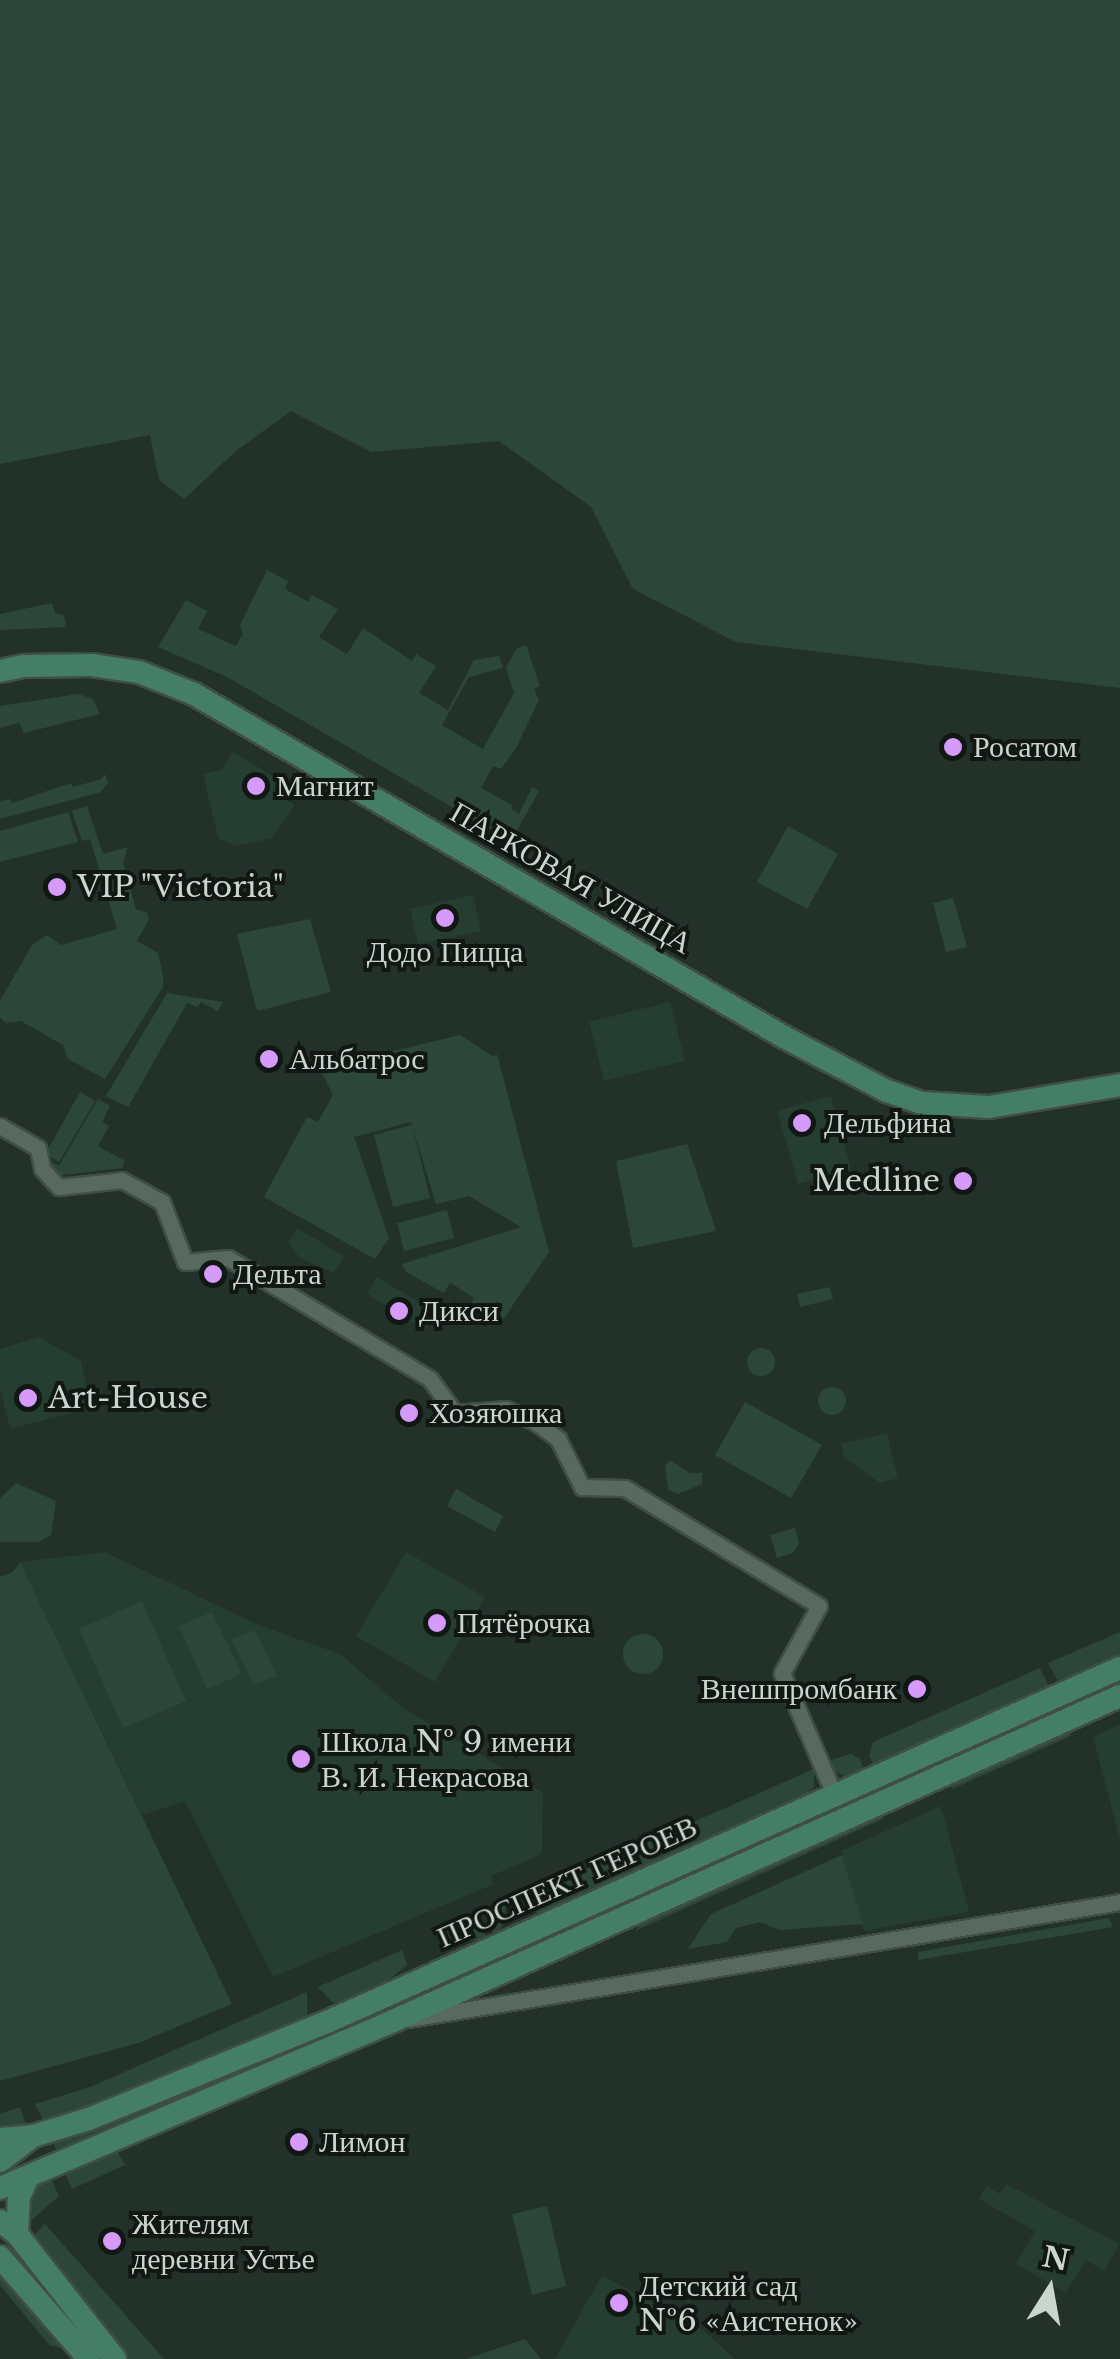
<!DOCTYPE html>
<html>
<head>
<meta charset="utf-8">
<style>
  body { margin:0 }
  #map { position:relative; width:1120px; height:2359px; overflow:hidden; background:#22322a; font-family:"Libre Baskerville",serif }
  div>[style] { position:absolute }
  .built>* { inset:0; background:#263d31 }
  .green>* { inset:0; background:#2c4739 }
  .round { border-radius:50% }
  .roads { filter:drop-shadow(2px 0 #404e47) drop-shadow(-2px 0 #404e47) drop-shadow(0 2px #404e47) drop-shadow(0 -2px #404e47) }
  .street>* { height:15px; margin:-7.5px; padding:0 7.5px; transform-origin:7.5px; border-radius:7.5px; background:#586a60 }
  .secondary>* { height:22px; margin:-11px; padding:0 11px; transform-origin:11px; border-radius:11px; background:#457e67 }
  .dots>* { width:28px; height:28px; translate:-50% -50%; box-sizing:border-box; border:5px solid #111814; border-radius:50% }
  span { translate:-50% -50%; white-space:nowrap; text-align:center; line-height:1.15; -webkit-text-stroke:8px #111814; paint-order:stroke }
  .poi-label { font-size:30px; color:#cbd5cf }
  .left { translate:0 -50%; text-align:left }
  .right { translate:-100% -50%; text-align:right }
  .street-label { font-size:30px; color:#cbd5cf }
  .north { position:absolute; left:1000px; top:2239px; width:100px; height:100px; -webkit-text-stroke:8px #111814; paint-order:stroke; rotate:11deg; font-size:28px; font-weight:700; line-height:40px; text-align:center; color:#cbd5cf }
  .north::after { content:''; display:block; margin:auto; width:35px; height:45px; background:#cbd5cf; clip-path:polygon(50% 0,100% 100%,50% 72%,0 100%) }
</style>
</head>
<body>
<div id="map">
  <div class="built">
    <i style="clip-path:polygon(233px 752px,289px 786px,285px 799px,295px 805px,272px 838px,236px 846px,218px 838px,203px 774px,221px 770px)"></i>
    <i style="clip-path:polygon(473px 895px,481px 931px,418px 944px,410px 909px)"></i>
    <i style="clip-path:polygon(670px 1002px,685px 1061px,604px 1081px,589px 1022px)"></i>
    <i style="clip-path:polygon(831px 1096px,851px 1169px,798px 1184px,777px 1111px)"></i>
    <i style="clip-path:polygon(297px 1228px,344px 1256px,334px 1273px,300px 1258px,288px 1243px)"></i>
    <i style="clip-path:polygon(377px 1277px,436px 1312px,425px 1330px,367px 1294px)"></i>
    <i style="clip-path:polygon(39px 1337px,81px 1361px,91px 1408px,10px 1429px,0 1388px,0 1349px)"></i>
    <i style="clip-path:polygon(887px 1433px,898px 1478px,880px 1483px,844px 1457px,841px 1444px)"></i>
    <i style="clip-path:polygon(105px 1552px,261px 1626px,340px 1654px,402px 1707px,543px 1793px,542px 1854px,491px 1876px,494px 1884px,273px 1977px,185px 1801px,142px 1815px,20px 1562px)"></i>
    <i style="clip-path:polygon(406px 1552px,485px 1597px,435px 1682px,356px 1636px)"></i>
    <i style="clip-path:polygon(1120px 1724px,1120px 1840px,1093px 1737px)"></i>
    <i style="clip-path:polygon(941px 1806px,969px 1912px,864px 1931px,841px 1851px)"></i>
    <i style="clip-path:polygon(1006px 2184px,1120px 2244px,1104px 2271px,1086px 2260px,1066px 2293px,1016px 2264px,1035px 2231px,979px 2199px,986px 2186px,1000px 2194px)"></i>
    <i style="clip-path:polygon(602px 2275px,704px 2331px,735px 2359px,555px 2359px)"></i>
  </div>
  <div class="green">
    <i style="clip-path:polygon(0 0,1120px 0,1120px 688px,736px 642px,633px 589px,591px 507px,499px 441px,371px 452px,291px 411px,237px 450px,184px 499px,159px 480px,150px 435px,0 464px)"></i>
    <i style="clip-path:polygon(267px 570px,288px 581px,285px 589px,308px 602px,312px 595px,338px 609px,319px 637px,347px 654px,363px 628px,412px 661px,416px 654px,436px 666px,419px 693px,448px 710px,474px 660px,499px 656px,503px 668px,469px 677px,442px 725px,483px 749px,514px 693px,506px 668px,517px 648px,526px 645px,540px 686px,534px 689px,539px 700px,516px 748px,501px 769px,493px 766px,481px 788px,512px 805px,511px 809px,519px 814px,532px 787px,539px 791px,511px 841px,227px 677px,158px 647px,186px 600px,207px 611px,198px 629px,236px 646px,243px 634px,240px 625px)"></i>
    <i style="clip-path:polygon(52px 603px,55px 613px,64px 615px,66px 627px,0 630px,0 614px)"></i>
    <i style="clip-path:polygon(78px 694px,93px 699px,100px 714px,24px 733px,19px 723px,0 728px,0 706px)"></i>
    <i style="clip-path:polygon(105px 774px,108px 782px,101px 792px,0 819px,0 801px,10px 799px,12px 803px,71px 783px,73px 787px,102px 779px)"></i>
    <i style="clip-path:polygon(87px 806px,103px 854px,128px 847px,123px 862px,136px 909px,147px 913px,149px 919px,137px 941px,158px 953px,163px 976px,163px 987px,105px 1079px,68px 1059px,63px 1045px,21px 1021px,6px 1023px,0 1017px,0 1001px,32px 945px,47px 935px,61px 945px,117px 929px,90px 839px,82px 841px,72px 811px)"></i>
    <i style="clip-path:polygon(68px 812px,78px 842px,0 862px,0 831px)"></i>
    <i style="clip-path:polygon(788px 826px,838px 854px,807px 909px,757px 882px)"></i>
    <i style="clip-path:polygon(953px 898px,967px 947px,946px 952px,933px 903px)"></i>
    <i style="clip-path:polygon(310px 919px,331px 992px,257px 1011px,237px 934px)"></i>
    <i style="clip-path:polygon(167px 993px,223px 1002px,218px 1011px,201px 1002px,197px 1007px,187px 1003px,128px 1107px,106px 1096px)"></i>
    <i style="clip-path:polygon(460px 1035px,494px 1057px,497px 1054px,549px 1252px,500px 1324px,468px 1309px,474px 1298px,457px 1287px,450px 1283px,444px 1293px,406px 1272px,402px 1264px,521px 1227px,469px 1196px,436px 1204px,411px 1122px,354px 1137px,389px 1238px,375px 1259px,264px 1197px,307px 1117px,318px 1122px,333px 1095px,320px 1069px)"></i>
    <i style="clip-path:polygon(80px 1092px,95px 1101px,59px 1162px,49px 1156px,48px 1149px)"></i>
    <i style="clip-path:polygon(98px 1099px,110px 1106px,102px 1122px,109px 1126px,98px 1146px,125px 1161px,122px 1168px,54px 1176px,43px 1157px,59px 1166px)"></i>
    <i style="clip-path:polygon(412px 1125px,430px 1198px,393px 1207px,374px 1135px)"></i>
    <i style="clip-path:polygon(687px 1144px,716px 1231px,633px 1248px,616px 1161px)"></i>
    <i style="clip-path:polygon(447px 1210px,454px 1238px,404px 1251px,397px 1223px)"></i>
    <i style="clip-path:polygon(830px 1287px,833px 1299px,800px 1307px,797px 1294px)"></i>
    <i class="round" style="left:747px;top:1348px;width:28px;height:28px"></i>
    <i class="round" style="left:818px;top:1387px;width:28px;height:28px"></i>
    <i style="clip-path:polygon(745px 1402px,822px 1445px,791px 1498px,715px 1455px)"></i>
    <i style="clip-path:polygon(670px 1460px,690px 1473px,702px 1473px,702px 1484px,678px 1494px,668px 1489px,665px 1466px)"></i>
    <i style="clip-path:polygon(16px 1483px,56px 1501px,51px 1535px,39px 1542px,0 1542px,0 1498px)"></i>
    <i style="clip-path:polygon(456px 1489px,503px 1516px,495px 1532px,447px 1506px)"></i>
    <i style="clip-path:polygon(795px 1528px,799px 1544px,793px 1553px,777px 1558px,770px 1535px)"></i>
    <i style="clip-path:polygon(20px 1562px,232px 2004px,138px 2043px,0 2081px,0 1577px,13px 1572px)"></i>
    <i style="clip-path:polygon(142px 1601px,186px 1701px,123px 1728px,79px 1629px)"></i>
    <i style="clip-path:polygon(212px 1612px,242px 1674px,207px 1689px,179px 1626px)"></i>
    <i style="clip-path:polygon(255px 1630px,277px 1676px,254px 1685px,231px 1639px)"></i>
    <i style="clip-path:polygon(1120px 1632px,1120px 1656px,1059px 1683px,1048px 1663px)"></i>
    <i class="round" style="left:623px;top:1634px;width:40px;height:40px"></i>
    <i style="clip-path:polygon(1040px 1668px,1049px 1687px,874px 1765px,869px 1756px,873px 1742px)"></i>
    <i style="clip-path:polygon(1068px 1729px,1071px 1736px,952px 1789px,951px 1782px)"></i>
    <i style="clip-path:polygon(851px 1754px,860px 1759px,863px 1769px,845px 1776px,831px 1770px,828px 1761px)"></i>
    <i style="clip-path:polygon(814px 1769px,814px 1787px,807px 1794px,665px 1859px,541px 1914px,532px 1911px,523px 1897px)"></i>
    <i style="clip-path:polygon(870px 1790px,873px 1796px,509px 1956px,506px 1949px)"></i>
    <i style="clip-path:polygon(881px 1813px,883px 1819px,635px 1931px,648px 1916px)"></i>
    <i style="clip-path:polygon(842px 1855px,863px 1924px,780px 1930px,760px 1922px,736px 1928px,727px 1942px,688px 1949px,711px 1914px)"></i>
    <i style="clip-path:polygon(507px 1903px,501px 1929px,493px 1933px,484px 1912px)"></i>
    <i style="clip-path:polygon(477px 1918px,487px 1938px,448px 1944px,444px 1933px)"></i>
    <i style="clip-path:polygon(1109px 1918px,1113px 1927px,918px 1960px,918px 1952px)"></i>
    <i style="clip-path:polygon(402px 1950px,407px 1965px,383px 1984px,344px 2001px,333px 2003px,318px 1987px)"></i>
    <i style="clip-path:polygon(492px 1956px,495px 1963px,58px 2154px,53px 2142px,139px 2112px)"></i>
    <i style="clip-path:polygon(307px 1992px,307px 2017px,87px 2112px,44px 2122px,35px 2104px,90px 2087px)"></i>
    <i style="clip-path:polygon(20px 2107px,26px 2125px,0 2132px,0 2114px)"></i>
    <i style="clip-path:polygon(109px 2150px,118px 2152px,125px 2165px,72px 2189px,63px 2169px)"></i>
    <i style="clip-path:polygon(50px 2176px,59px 2196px,27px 2224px,31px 2190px)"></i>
    <i style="clip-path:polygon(547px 2206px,566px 2286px,532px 2295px,512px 2214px)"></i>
    <i style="clip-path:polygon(45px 2224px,164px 2359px,127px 2359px,35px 2234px)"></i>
    <i style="clip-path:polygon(0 2269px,65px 2345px,63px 2348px,50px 2346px,0 2285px)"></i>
    <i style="clip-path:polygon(525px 2339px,541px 2359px,466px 2359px,469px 2358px)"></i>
  </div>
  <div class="roads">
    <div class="street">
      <i style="left:0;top:1126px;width:44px;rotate:30.1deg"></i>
      <i style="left:38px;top:1148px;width:21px;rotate:79deg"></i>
      <i style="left:42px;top:1169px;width:25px;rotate:47deg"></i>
      <i style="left:59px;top:1187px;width:63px;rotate:-6.3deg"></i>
      <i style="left:122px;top:1180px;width:46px;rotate:28.8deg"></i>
      <i style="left:162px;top:1202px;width:64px;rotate:69deg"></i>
      <i style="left:185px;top:1262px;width:43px;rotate:-5.3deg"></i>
      <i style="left:228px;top:1258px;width:235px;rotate:30.9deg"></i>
      <i style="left:430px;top:1379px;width:42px;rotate:53.7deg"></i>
      <i style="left:455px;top:1413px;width:51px;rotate:-4.5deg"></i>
      <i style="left:506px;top:1409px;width:32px;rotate:24deg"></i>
      <i style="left:535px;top:1422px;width:29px;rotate:36deg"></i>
      <i style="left:558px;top:1439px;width:54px;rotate:63.4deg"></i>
      <i style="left:582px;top:1487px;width:43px;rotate:1.3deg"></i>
      <i style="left:625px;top:1488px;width:227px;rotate:31.3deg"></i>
      <i style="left:819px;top:1606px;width:77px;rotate:118.9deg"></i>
      <i style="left:782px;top:1673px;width:134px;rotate:66.7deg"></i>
      <i style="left:409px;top:2019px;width:721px;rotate:-9.34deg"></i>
    </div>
    <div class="secondary">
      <i style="left:0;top:671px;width:25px;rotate:-12deg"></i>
      <i style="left:24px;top:666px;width:67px;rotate:-0.9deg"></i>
      <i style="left:91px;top:665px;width:49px;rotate:8.3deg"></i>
      <i style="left:139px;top:672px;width:59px;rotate:21.8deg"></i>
      <i style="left:194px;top:694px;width:682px;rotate:30.17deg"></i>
      <i style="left:784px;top:1037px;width:116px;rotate:27.7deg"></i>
      <i style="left:887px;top:1091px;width:37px;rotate:19deg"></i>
      <i style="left:922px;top:1103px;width:67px;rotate:3.4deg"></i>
      <i style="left:989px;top:1107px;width:133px;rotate:-9.5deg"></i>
      <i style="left:0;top:2139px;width:33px;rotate:-5deg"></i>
      <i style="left:33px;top:2136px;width:59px;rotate:-16.9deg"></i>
      <i style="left:89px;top:2119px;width:257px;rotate:-22.2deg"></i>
      <i style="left:327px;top:2022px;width:868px;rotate:-24.06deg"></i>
      <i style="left:0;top:2161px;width:41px;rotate:-37.1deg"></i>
      <i style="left:0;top:2188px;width:429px;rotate:-23deg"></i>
      <i style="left:395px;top:2020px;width:794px;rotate:-24.08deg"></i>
      <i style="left:0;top:2221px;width:21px;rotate:37deg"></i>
      <i style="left:17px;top:2234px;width:159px;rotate:51.9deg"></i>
      <i style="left:17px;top:2234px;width:37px;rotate:-87deg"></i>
      <i style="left:19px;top:2197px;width:20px;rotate:-66deg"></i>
      <i style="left:0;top:2257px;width:135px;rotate:48.9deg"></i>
    </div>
  </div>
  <div class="dots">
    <i style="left:953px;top:747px;background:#d69bfa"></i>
    <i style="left:256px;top:786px;background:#d69bfa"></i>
    <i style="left:57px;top:887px;background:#d69bfa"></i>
    <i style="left:445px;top:918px;background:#d69bfa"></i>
    <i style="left:269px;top:1059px;background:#d69bfa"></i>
    <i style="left:802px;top:1123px;background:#d69bfa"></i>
    <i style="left:963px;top:1181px;background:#d69bfa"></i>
    <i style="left:213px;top:1274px;background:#d69bfa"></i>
    <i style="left:399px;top:1311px;background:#d69bfa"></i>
    <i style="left:28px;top:1398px;background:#d69bfa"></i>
    <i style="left:409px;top:1413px;background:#d69bfa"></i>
    <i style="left:437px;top:1623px;background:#d69bfa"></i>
    <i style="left:917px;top:1689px;background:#d69bfa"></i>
    <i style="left:301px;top:1759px;background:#d69bfa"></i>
    <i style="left:299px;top:2142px;background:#d69bfa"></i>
    <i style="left:112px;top:2241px;background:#d69bfa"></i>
    <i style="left:619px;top:2303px;background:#d69bfa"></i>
  </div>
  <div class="poi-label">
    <span class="left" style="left:973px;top:747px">Росатом</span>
    <span class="left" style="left:276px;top:786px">Магнит</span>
    <span class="left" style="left:77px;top:887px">VIP "Victoria"</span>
    <span style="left:445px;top:952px">Додо Пицца</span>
    <span class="left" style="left:289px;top:1059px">Альбатрос</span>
    <span class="left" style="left:824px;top:1123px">Дельфина</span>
    <span class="right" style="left:940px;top:1181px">Medline</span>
    <span class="left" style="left:233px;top:1274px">Дельта</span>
    <span class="left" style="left:419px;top:1311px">Дикси</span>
    <span class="left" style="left:48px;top:1398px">Art-House</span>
    <span class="left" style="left:429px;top:1413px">Хозяюшка</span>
    <span class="left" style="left:457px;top:1623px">Пятёрочка</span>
    <span class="right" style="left:897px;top:1689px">Внешпромбанк</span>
    <span class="left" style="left:321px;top:1759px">Школа № 9 имени<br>В. И. Некрасова</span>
    <span class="left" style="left:319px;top:2142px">Лимон</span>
    <span class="left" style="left:132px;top:2241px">Жителям<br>деревни Устье</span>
    <span class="left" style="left:639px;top:2303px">Детский сад<br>№6 «Аистенок»</span>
  </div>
  <div class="street-label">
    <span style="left:571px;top:878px;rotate:30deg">ПАРКОВАЯ УЛИЦА</span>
    <span style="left:567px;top:1882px;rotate:-24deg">ПРОСПЕКТ ГЕРОЕВ</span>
  </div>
  <div class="north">N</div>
</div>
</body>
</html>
